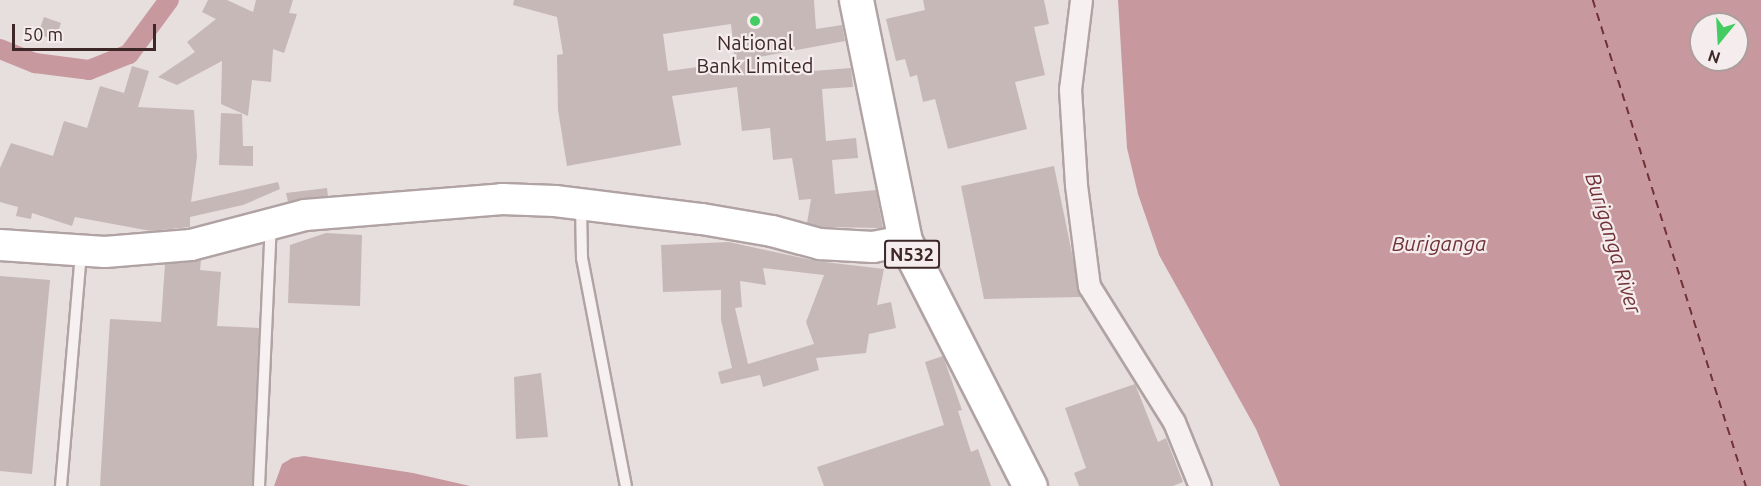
<!DOCTYPE html>
<html>
<head>
<meta charset="utf-8">
<style>
  body { margin:0 }
  #map { position:relative; width:1761px; height:486px; overflow:hidden; background:#e7dede; font-family:Ubuntu,sans-serif }
  div>[style] { position:absolute }
  .water>* { inset:0; background:#c7999e }
  .canal>* { height:20px; margin:-10px; padding:0 10px; transform-origin:10px; border-radius:10px; background:#c7999e }
  .ferry>* { height:1.5px; margin-top:-0.75px; transform-origin:0; background:repeating-linear-gradient(90deg,#713237 0 8px,transparent 0 14px) }
  .building>* { inset:0; background:#c7b8b8 }
  .roads { filter:drop-shadow(2px 0 #b1a3a3) drop-shadow(-2px 0 #b1a3a3) drop-shadow(0 2px #b1a3a3) drop-shadow(0 -2px #b1a3a3) }
  .lane>* { height:10px; margin:-5px; padding:0 5px; transform-origin:5px; border-radius:5px; background:#f6f0f0 }
  .street>* { height:21px; margin:-10.5px; padding:0 10.5px; transform-origin:10.5px; border-radius:10.5px; background:#f6f0f0 }
  .secondary>* { height:30px; margin:-15px; padding:0 15px; transform-origin:15px; border-radius:15px; background:#fff }
  .highway>* { height:33px; margin:-16.5px; padding:0 16.5px; transform-origin:16.5px; border-radius:16.5px; background:#fff }
  .dots>* { width:16px; height:16px; translate:-50% -50%; box-sizing:border-box; border:3px solid #f5eded; border-radius:50% }
  span { translate:-50% -50%; white-space:nowrap; text-align:center; line-height:1.15; -webkit-text-stroke:4.5px #f5eded; paint-order:stroke }
  .shield-label span { padding:2px 4px; background:#f5eded; border:2px solid; border-radius:4px; -webkit-text-stroke-width:0 }
  .shield-label { font-size:18px; color:#3e2727; font-weight:700 }
  .poi-label { font-size:20px; color:#3e2727 }
  .water-label { font-size:21px; color:#713237; font-style:italic }
  .north { position:absolute; left:1689px; top:12px; width:60px; height:60px; box-sizing:border-box; background:#f5eded; border:2px solid #ac9e9e; border-radius:50%; rotate:198deg; font-size:16px; font-weight:700; line-height:24px; text-align:center; color:#3e2727 }
  .north::after { content:''; display:block; margin:auto; width:21px; height:27px; background:#43cc61; clip-path:polygon(50% 0,100% 100%,50% 72%,0 100%) }
  .scale { position:absolute; left:12px; top:24px; width:144px; height:27px; box-sizing:border-box; border:3px solid #3e2727; border-top:0; padding-left:8px; font-size:18px; line-height:21px; white-space:nowrap; color:#3e2727; -webkit-text-stroke:4px #f5eded; paint-order:stroke }
</style>
</head>
<body>
<div id="map">
  <div class="water">
    <i style="clip-path:polygon(evenodd,1118px 0,1761px 0,1761px 486px,1280px 486px,1256px 429px,1159px 255px,1138px 194px,1127px 148px,1118px 0,1701px 24px,1737px 24px,1737px 60px,1701px 60px,1701px 24px)"></i>
    <i style="clip-path:polygon(304px 456px,413px 473px,470px 486px,274px 486px,282px 464px,292px 458px)"></i>
  </div>
  <div class="canal">
    <i style="left:0;top:49px;width:38px;rotate:22deg"></i>
    <i style="left:35px;top:63px;width:54px;rotate:7.4deg"></i>
    <i style="left:89px;top:70px;width:43px;rotate:-21.8deg"></i>
    <i style="left:129px;top:54px;width:67px;rotate:-53.5deg"></i>
  </div>
  <div class="ferry">
    <i style="left:1593px;top:0;width:510px;rotate:72.53deg"></i>
  </div>
  <div class="building">
    <i style="clip-path:polygon(208px 0,227px 0,253px 12px,256px 0,293px 0,289px 13px,297px 14px,284px 53px,273px 49px,271px 82px,252px 80px,248px 116px,221px 104px,222px 61px,177px 85px,158px 77px,195px 52px,187px 42px,216px 19px,202px 12px)"></i>
    <i style="clip-path:polygon(evenodd,514px 0,814px 0,816px 29px,842px 25px,845px 41px,759px 57px,761px 75px,851px 68px,853px 87px,822px 89px,826px 141px,856px 138px,858px 158px,832px 160px,835px 194px,876px 190px,883px 228px,823px 227px,807px 223px,811px 199px,799px 200px,792px 158px,773px 160px,770px 128px,742px 131px,737px 87px,672px 96px,681px 145px,567px 166px,558px 110px,557px 55px,563px 54px,557px 17px,513px 5px,514px 0,731px 24px,735px 62px,668px 71px,663px 34px,731px 24px)"></i>
    <i style="clip-path:polygon(923px 0,1044px 0,1049px 24px,1034px 27px,1045px 75px,1015px 82px,1027px 129px,948px 149px,935px 99px,923px 102px,917px 75px,910px 77px,905px 59px,896px 61px,886px 19px,925px 10px)"></i>
    <i style="clip-path:polygon(44px 17px,61px 23px,55px 40px,38px 34px)"></i>
    <i style="clip-path:polygon(132px 66px,149px 71px,138px 107px,194px 110px,197px 157px,191px 202px,278px 182px,280px 189px,243px 205px,190px 217px,190px 227px,151px 231px,75px 217px,72px 226px,32px 213px,31px 219px,16px 216px,18px 207px,0 202px,0 168px,11px 143px,53px 156px,64px 121px,87px 128px,100px 86px,124px 93px)"></i>
    <i style="clip-path:polygon(221px 113px,242px 114px,243px 146px,253px 146px,253px 166px,219px 165px)"></i>
    <i style="clip-path:polygon(1054px 166px,1081px 297px,984px 299px,961px 186px)"></i>
    <i style="clip-path:polygon(327px 188px,328px 196px,288px 202px,286px 193px)"></i>
    <i style="clip-path:polygon(326px 233px,362px 235px,360px 306px,288px 303px,290px 245px)"></i>
    <i style="clip-path:polygon(evenodd,729px 242px,816px 261px,884px 269px,877px 305px,891px 302px,896px 328px,869px 334px,866px 353px,816px 358px,819px 370px,763px 387px,760px 375px,721px 384px,718px 372px,732px 368px,721px 320px,721px 290px,663px 292px,661px 245px,729px 242px,763px 268px,824px 275px,806px 322px,814px 344px,748px 364px,735px 308px,742px 307px,740px 281px,766px 285px,763px 268px)"></i>
    <i style="clip-path:polygon(201px 260px,200px 270px,221px 272px,217px 326px,259px 328px,252px 486px,100px 486px,110px 319px,161px 322px,165px 264px)"></i>
    <i style="clip-path:polygon(0 276px,50px 280px,32px 474px,0 471px)"></i>
    <i style="clip-path:polygon(943px 356px,962px 410px,958px 411px,971px 452px,978px 449px,991px 486px,824px 486px,817px 467px,944px 425px,925px 362px)"></i>
    <i style="clip-path:polygon(541px 373px,548px 437px,516px 439px,514px 377px)"></i>
    <i style="clip-path:polygon(1135px 384px,1158px 442px,1166px 438px,1183px 482px,1173px 486px,1079px 486px,1074px 473px,1086px 468px,1065px 408px)"></i>
  </div>
  <div class="roads">
    <div class="lane">
      <i style="left:581px;top:206px;width:52px;rotate:88.9deg"></i>
      <i style="left:582px;top:258px;width:232px;rotate:79.1deg"></i>
      <i style="left:61px;top:486px;width:234px;rotate:-85.1deg"></i>
      <i style="left:259px;top:486px;width:260px;rotate:-87.4deg"></i>
    </div>
    <div class="street">
      <i style="left:1081px;top:0;width:90px;rotate:97deg"></i>
      <i style="left:1070px;top:89px;width:96px;rotate:86.4deg"></i>
      <i style="left:1076px;top:185px;width:102px;rotate:82.7deg"></i>
      <i style="left:1089px;top:286px;width:160px;rotate:58deg"></i>
      <i style="left:1174px;top:422px;width:69px;rotate:67.9deg"></i>
    </div>
    <div class="secondary">
      <i style="left:0;top:245px;width:105px;rotate:3.8deg"></i>
      <i style="left:105px;top:252px;width:86px;rotate:-4.7deg"></i>
      <i style="left:191px;top:245px;width:118px;rotate:-14.7deg"></i>
      <i style="left:305px;top:215px;width:198px;rotate:-4.6deg"></i>
      <i style="left:502px;top:199px;width:53px;rotate:2.2deg"></i>
      <i style="left:555px;top:201px;width:148px;rotate:7deg"></i>
      <i style="left:702px;top:219px;width:71px;rotate:9.7deg"></i>
      <i style="left:772px;top:231px;width:50px;rotate:15.2deg"></i>
      <i style="left:820px;top:244px;width:53px;rotate:3.2deg"></i>
      <i style="left:873px;top:247px;width:33px;rotate:-11deg"></i>
    </div>
    <div class="highway">
      <i style="left:856px;top:0;width:246px;rotate:78.5deg"></i>
      <i style="left:905px;top:241px;width:275px;rotate:63deg"></i>
    </div>
  </div>
  <div class="dots">
    <i style="left:755px;top:21px;background:#43cc61"></i>
  </div>
  <div class="shield-label">
    <span style="left:912px;top:254px">N532</span>
  </div>
  <div class="poi-label">
    <span style="left:755px;top:54px">National<br>Bank Limited</span>
  </div>
  <div class="water-label">
    <span style="left:1439px;top:243px">Buriganga</span>
    <span style="left:1614px;top:243px;rotate:73deg">Buriganga River</span>
  </div>
  <div class="north">N</div>
  <div class="scale">50 m</div>
</div>
</body>
</html>
